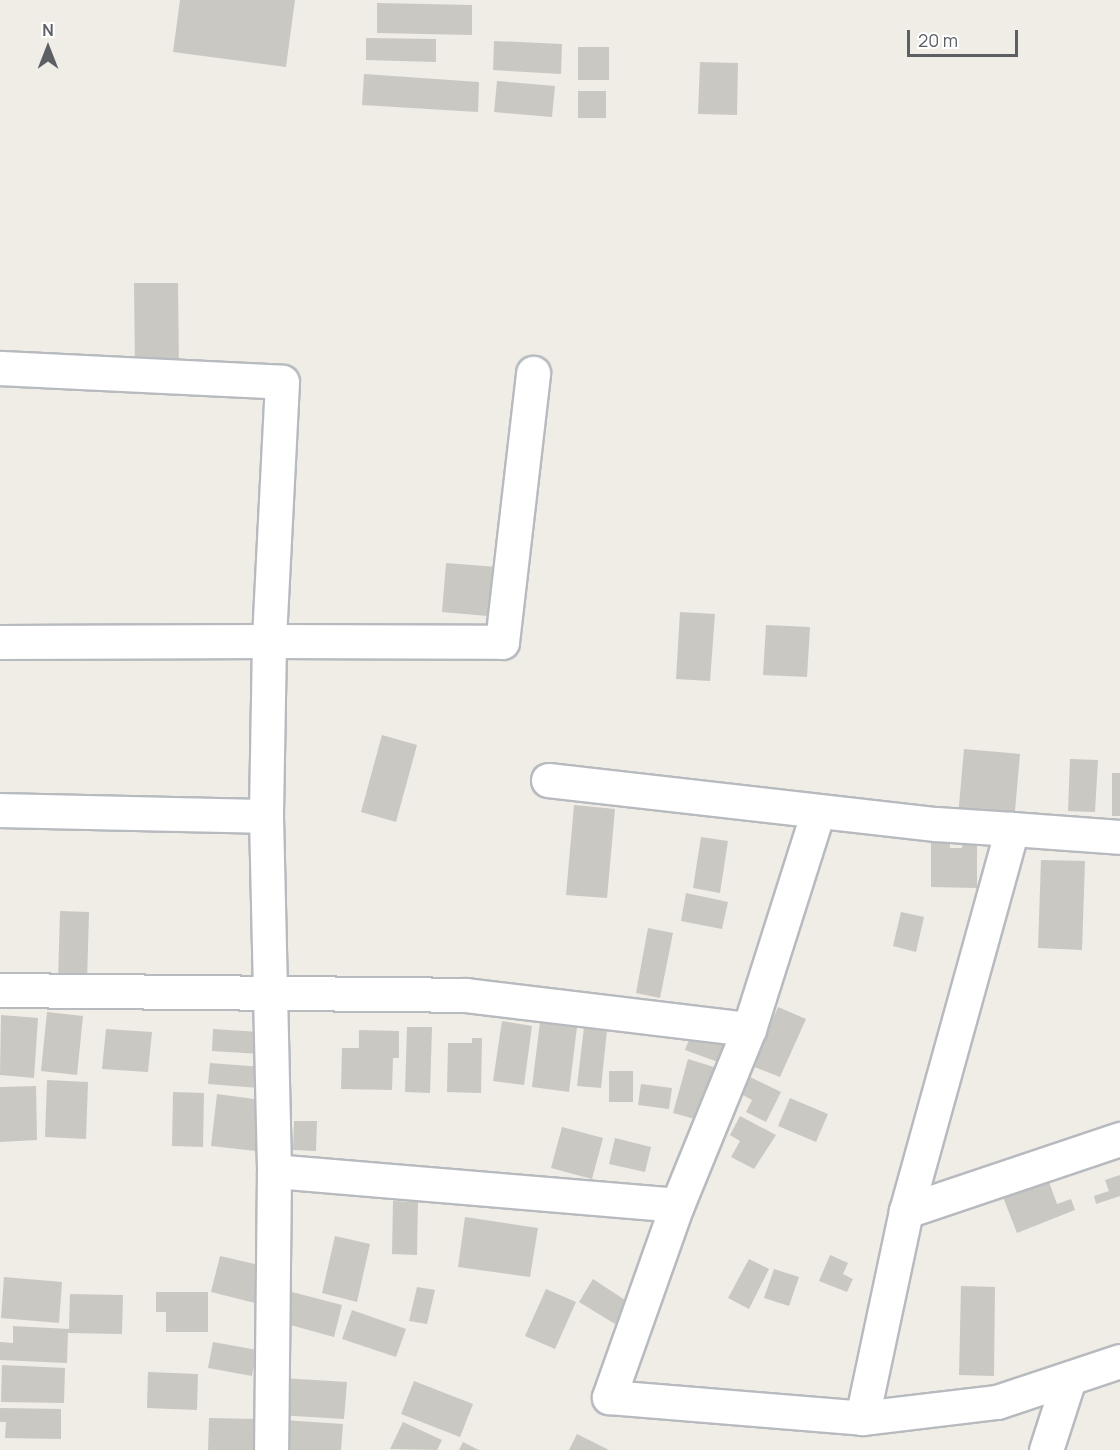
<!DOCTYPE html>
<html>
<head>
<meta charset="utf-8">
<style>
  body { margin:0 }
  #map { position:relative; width:1120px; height:1450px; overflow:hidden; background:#efede5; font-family:Manrope,sans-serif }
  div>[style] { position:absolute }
  .building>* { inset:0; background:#cac8c2 }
  .roads { filter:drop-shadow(2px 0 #b7babf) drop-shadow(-2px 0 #b7babf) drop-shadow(0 2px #b7babf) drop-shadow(0 -2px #b7babf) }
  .minor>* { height:33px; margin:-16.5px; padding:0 16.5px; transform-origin:16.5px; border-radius:16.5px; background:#fff }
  span { translate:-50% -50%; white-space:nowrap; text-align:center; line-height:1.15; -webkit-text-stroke:4.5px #fff; paint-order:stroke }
  .north { position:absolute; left:18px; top:18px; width:60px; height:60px; -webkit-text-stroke:4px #fff; paint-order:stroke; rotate:0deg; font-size:16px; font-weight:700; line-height:24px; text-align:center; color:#5c6065 }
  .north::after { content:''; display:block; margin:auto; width:21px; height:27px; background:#5c6065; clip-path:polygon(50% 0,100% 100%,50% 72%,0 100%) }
  .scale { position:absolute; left:907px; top:30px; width:111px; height:27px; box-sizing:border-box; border:3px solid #5c6065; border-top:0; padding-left:8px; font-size:18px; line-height:21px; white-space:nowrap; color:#5c6065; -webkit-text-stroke:4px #fff; paint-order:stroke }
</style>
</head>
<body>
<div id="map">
  <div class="building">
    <i style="clip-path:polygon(180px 0,295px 0,286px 67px,173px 52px)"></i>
    <i style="clip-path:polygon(377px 3px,472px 5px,472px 35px,377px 33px)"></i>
    <i style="clip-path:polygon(366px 38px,436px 39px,436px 62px,366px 60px)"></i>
    <i style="clip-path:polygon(494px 41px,562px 44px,561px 74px,493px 70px)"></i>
    <i style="clip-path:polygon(578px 47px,609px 47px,609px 80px,578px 80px)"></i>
    <i style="clip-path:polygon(700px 62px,738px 63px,737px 115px,698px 114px)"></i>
    <i style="clip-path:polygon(364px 74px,479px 82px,478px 112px,362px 105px)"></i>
    <i style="clip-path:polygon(497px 81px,555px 86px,552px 117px,494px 112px)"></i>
    <i style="clip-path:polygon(578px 91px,606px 91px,606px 118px,578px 118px)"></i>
    <i style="clip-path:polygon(134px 283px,178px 283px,179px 369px,135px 370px)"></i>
    <i style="clip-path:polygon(446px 563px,524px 569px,520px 619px,442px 612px)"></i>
    <i style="clip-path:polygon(680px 612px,715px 614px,710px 681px,676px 679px)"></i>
    <i style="clip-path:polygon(766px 625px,810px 627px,807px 677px,763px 675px)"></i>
    <i style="clip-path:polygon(382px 735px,417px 745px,396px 822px,361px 812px)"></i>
    <i style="clip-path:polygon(964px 749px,1020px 754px,1014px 822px,958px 817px)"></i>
    <i style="clip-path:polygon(1070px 759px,1098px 760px,1095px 812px,1068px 811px)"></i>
    <i style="clip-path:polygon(1112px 773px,1120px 773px,1120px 816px,1112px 816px)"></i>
    <i style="clip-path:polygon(574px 805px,615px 809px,607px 898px,566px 895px)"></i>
    <i style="clip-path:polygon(931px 836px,950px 836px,950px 848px,962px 848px,962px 837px,977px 837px,977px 888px,931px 887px)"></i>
    <i style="clip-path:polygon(701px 837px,728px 841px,720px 893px,693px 888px)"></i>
    <i style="clip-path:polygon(1041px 860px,1085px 861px,1082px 950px,1038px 948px)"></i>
    <i style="clip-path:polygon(686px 893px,728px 902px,722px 929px,681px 921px)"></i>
    <i style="clip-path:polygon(60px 911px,89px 912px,87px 982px,58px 982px)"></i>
    <i style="clip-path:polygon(901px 912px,924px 917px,916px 952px,893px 946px)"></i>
    <i style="clip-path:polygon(648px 928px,673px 933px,660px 998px,636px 993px)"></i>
    <i style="clip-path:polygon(778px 1007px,806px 1019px,780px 1077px,752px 1066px)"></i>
    <i style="clip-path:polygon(47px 1012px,83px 1016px,77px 1075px,41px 1071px)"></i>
    <i style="clip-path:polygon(1px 1015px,38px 1018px,34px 1078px,0 1075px)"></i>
    <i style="clip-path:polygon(502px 1021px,532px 1026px,524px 1085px,493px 1081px)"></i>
    <i style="clip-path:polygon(540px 1022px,577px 1027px,569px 1092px,532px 1087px)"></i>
    <i style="clip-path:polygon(407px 1027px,432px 1027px,430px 1093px,405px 1092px)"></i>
    <i style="clip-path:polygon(584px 1027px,607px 1030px,601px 1088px,577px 1086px)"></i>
    <i style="clip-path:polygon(106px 1029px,152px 1032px,148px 1072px,102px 1069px)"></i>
    <i style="clip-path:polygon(213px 1029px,260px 1032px,259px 1054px,212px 1051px)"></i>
    <i style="clip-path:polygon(359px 1030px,399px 1031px,399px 1058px,393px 1058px,392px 1090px,341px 1089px,342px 1048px,359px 1048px)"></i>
    <i style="clip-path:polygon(692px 1032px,736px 1047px,729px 1066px,685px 1050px)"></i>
    <i style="clip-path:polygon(472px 1038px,482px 1038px,481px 1093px,447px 1092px,448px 1043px,472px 1043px)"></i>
    <i style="clip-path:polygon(688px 1059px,717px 1068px,702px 1121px,673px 1113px)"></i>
    <i style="clip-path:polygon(210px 1063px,262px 1067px,260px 1088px,208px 1084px)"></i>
    <i style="clip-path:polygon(609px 1071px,633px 1071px,633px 1102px,609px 1102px)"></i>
    <i style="clip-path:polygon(748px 1076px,781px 1092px,766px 1122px,746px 1112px,752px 1100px,739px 1093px)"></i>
    <i style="clip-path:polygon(47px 1080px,88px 1082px,86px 1139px,45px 1137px)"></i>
    <i style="clip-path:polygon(641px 1084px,672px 1088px,669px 1109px,638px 1105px)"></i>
    <i style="clip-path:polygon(36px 1086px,37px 1140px,0 1142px,0 1087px)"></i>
    <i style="clip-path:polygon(173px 1092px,204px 1093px,203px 1147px,172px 1146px)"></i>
    <i style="clip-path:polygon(217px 1094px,262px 1100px,256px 1151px,211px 1146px)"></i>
    <i style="clip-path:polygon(790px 1098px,828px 1114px,816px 1142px,778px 1126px)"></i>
    <i style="clip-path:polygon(740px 1116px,776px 1135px,754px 1169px,731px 1157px,740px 1141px,730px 1135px)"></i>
    <i style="clip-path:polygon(294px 1121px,317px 1121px,316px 1151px,293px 1150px)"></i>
    <i style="clip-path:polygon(562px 1127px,603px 1138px,592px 1179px,551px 1168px)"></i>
    <i style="clip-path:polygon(615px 1138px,651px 1147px,645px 1172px,609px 1164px)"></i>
    <i style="clip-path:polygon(1046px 1174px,1057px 1204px,1071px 1199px,1075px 1210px,1017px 1233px,1001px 1192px)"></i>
    <i style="clip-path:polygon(1120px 1175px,1120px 1196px,1096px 1204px,1094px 1196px,1109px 1191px,1105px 1180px)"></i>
    <i style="clip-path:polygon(393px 1201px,418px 1202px,417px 1255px,392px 1254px)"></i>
    <i style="clip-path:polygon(465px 1217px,538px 1228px,530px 1277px,458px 1267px)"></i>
    <i style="clip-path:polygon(335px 1236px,370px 1244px,357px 1302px,322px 1293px)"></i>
    <i style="clip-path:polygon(830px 1255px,848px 1263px,843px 1274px,853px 1279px,847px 1292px,819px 1281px)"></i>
    <i style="clip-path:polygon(220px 1256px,264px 1266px,255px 1303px,211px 1292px)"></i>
    <i style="clip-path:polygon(749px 1259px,769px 1269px,749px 1309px,728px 1298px)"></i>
    <i style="clip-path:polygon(774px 1269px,799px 1277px,789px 1306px,764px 1298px)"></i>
    <i style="clip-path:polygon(4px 1277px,62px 1282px,59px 1323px,1px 1318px)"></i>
    <i style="clip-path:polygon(593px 1279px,628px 1302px,615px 1324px,579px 1302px)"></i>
    <i style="clip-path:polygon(961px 1286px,995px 1287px,994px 1376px,959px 1375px)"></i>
    <i style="clip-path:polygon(417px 1287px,435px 1290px,427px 1324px,409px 1321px)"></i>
    <i style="clip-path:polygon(546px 1289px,576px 1302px,555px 1349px,525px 1336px)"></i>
    <i style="clip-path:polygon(156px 1292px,208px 1292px,208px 1332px,166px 1332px,166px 1312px,156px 1312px)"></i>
    <i style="clip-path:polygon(292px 1292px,342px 1305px,334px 1337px,283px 1323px)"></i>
    <i style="clip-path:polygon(70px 1294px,123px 1295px,122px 1334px,68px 1333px,67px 1363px,0 1360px,0 1342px,13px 1343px,13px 1326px,69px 1329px)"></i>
    <i style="clip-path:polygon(352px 1310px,406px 1329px,396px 1357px,342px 1339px)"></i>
    <i style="clip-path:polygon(213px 1342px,257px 1350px,252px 1376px,208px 1368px)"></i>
    <i style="clip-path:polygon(2px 1365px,65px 1368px,64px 1403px,1px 1402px)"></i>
    <i style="clip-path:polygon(148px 1372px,198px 1374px,197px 1410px,147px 1408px)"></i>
    <i style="clip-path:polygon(281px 1378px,347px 1382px,344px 1419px,278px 1415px)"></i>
    <i style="clip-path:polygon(414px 1381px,473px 1404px,460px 1437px,401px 1414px)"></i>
    <i style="clip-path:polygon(0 1408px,61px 1409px,61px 1439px,5px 1438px,6px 1422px,0 1422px)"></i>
    <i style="clip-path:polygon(209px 1418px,257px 1419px,256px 1450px,208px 1450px)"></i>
    <i style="clip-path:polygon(283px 1420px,343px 1424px,341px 1450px,281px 1450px)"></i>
    <i style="clip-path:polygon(403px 1422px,442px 1440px,437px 1450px,390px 1449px)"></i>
    <i style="clip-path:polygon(577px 1434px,609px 1450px,569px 1450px)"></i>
    <i style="clip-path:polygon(463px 1442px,479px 1450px,459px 1450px)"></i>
  </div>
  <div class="roads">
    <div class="minor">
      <i style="left:0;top:368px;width:282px;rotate:2.8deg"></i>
      <i style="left:282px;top:382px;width:259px;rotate:92.9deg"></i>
      <i style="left:269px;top:641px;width:233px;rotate:0.2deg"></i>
      <i style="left:502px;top:642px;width:271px;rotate:-83.4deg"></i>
      <i style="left:0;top:642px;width:269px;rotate:-0.2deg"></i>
      <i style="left:269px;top:641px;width:175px;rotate:91deg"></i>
      <i style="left:266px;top:816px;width:266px;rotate:-178.7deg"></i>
      <i style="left:548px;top:780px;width:390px;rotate:6.5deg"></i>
      <i style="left:936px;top:824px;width:76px;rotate:3.8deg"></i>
      <i style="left:1012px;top:829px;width:396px;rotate:105.5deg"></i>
      <i style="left:266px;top:816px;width:355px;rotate:88.7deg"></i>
      <i style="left:274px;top:1171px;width:279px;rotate:90.6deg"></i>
      <i style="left:1012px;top:829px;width:108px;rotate:4.2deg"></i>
      <i style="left:0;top:990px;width:466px;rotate:0.6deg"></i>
      <i style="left:466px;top:995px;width:285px;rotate:6.9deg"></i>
      <i style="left:749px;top:1029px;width:190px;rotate:112.2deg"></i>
      <i style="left:677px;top:1205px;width:204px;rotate:109.5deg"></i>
      <i style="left:609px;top:1397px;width:254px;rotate:4.7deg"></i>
      <i style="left:862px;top:1418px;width:136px;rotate:-6.8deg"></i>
      <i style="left:997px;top:1402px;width:130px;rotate:-18.4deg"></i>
      <i style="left:749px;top:1029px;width:228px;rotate:-72.4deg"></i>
      <i style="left:274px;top:1171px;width:404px;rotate:4.8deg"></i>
      <i style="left:862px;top:1418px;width:212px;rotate:-78deg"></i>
      <i style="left:906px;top:1211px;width:226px;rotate:-18.6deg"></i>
      <i style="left:1046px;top:1450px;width:75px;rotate:-72.1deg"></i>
    </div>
  </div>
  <div class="north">N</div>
  <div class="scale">20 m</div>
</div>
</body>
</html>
